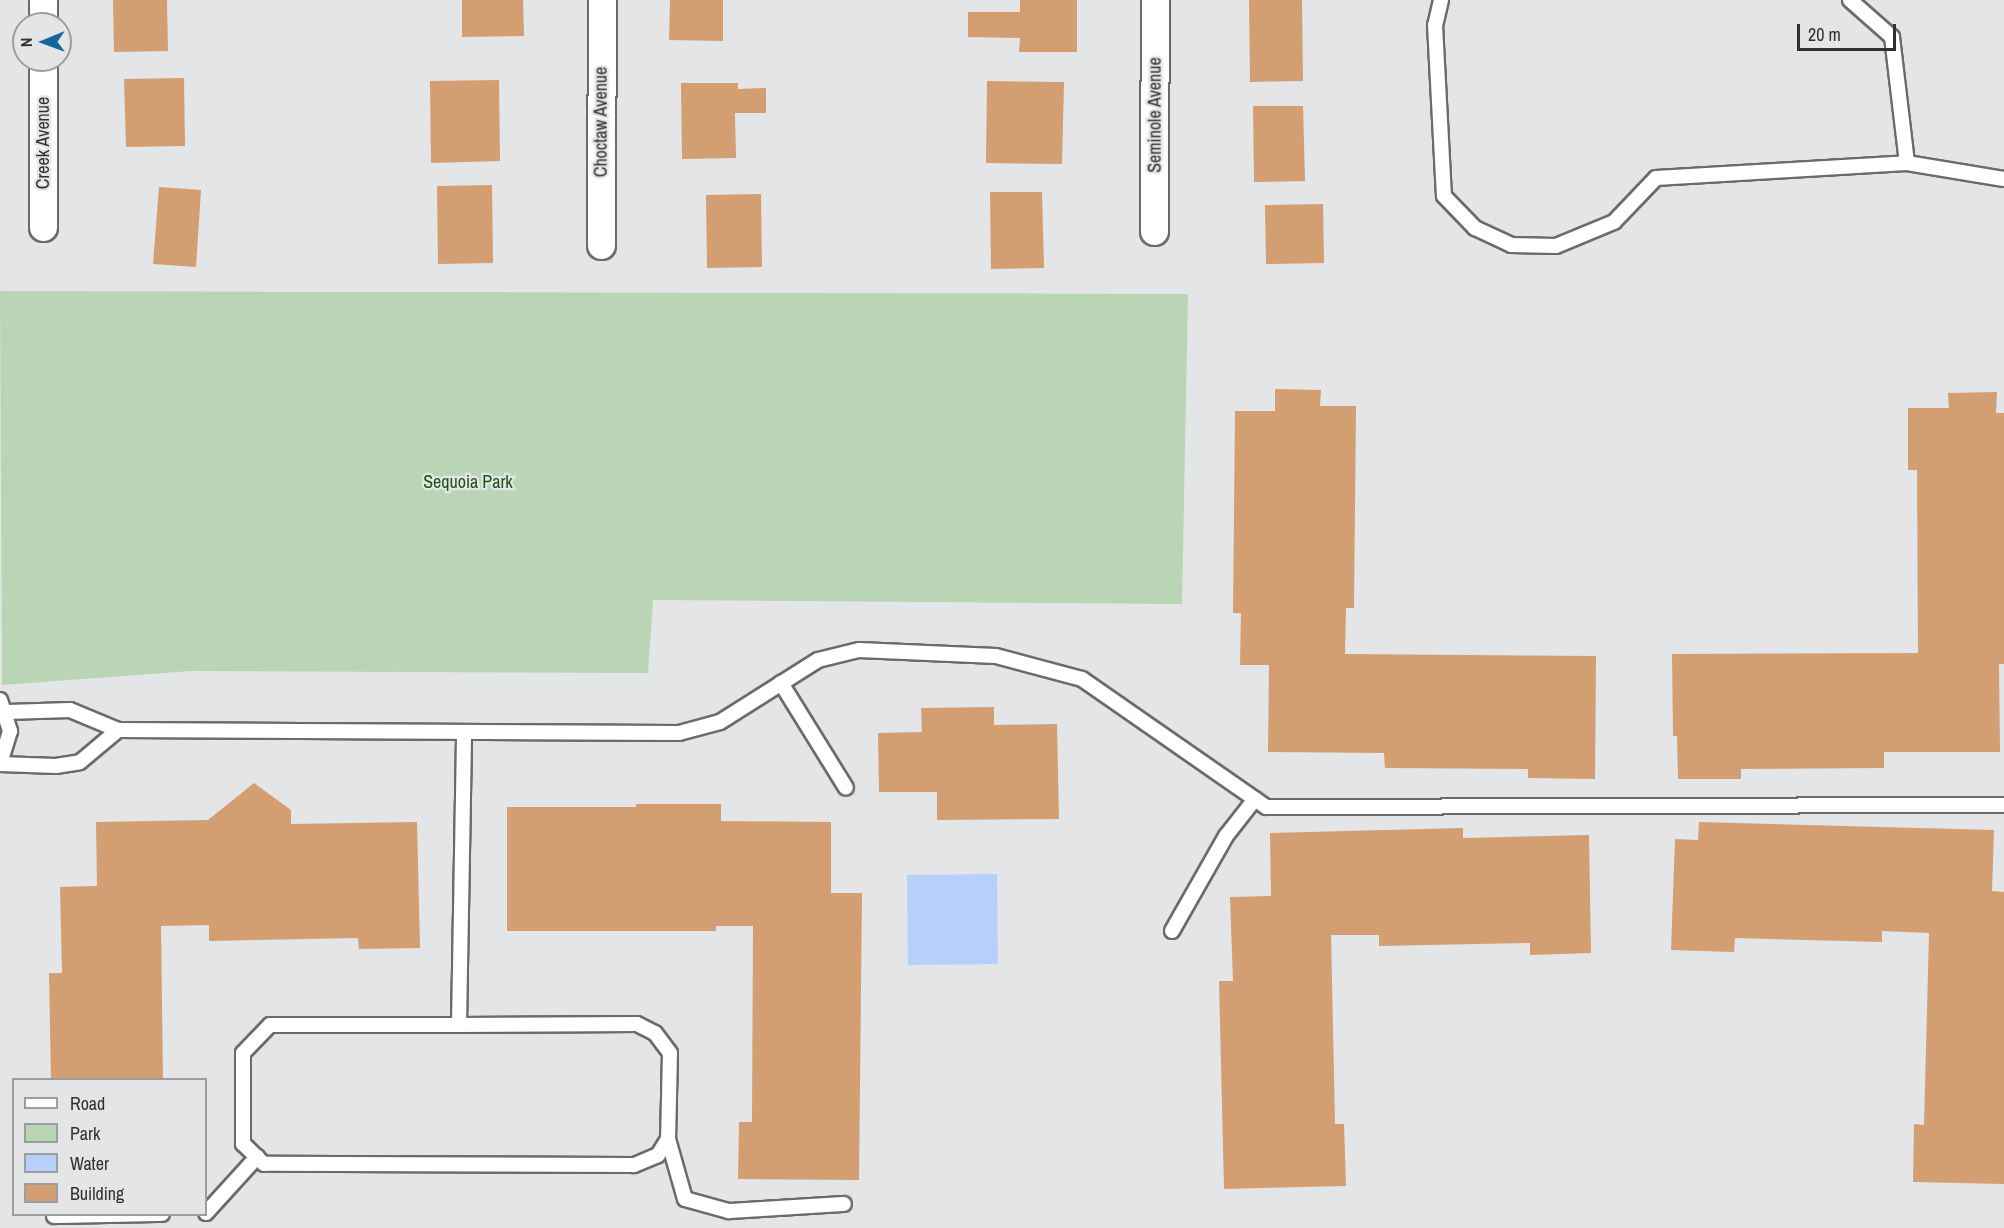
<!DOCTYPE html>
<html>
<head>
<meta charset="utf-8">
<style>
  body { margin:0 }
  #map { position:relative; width:2004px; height:1228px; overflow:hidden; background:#e4e5e7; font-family:"Archivo Narrow",sans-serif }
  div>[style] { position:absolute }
  .green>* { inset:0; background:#bad5b6 }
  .water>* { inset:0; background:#b6cffc }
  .building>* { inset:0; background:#d29e72 }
  .roads { filter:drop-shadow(2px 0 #6a6b6c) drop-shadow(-2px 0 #6a6b6c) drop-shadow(0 2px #6a6b6c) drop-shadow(0 -2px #6a6b6c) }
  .service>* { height:14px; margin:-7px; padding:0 7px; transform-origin:7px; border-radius:7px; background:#fff }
  .minor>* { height:27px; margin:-13.5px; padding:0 13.5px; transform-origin:13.5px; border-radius:13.5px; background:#fff }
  span { translate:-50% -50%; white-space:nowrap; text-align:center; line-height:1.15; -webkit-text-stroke:4.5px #e4e5e7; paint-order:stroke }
  .street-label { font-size:18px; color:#2f3030 }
  .park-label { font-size:18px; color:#1c5612 }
  .legend { position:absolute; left:12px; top:1078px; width:195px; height:138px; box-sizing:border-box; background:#e4e5e7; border:2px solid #9c9d9e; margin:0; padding:8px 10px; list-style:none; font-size:18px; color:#2f3030 }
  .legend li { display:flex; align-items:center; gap:12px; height:30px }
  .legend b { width:30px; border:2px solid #9c9d9e }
  .north { position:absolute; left:12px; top:12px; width:60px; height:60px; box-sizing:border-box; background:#e4e5e7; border:2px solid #9c9d9e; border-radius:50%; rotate:269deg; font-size:16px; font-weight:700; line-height:24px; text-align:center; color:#2f3030 }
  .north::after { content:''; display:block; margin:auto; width:21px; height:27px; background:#196699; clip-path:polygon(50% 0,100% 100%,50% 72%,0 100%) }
  .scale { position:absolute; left:1797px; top:24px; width:99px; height:27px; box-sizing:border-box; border:3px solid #2f3030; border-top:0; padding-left:8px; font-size:18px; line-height:21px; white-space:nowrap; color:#2f3030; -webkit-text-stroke:4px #e4e5e7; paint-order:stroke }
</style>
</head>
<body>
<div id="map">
  <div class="green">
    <i style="clip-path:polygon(0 291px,1188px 294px,1182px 604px,653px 600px,648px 673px,191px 671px,2px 685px)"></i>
  </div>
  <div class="water">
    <i style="clip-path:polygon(997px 874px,998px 964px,908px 965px,907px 875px)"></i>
  </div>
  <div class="building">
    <i style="clip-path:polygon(113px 0,167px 0,168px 51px,114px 52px)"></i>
    <i style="clip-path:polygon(462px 0,523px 0,524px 36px,462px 37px)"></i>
    <i style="clip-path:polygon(670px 0,723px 0,723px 41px,669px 40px)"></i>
    <i style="clip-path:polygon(1020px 0,1077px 0,1077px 52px,1019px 52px,1020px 38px,968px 37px,968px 12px,1020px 12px)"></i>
    <i style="clip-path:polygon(1249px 0,1302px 0,1303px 81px,1250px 82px)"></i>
    <i style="clip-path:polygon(184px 78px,185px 146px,126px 147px,124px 79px)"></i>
    <i style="clip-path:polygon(499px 80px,500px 161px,431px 163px,430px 81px)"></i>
    <i style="clip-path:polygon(987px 81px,1064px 82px,1062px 164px,986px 163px)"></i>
    <i style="clip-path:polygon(681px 83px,738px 83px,738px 89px,766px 88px,766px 113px,735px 113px,736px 158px,682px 159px)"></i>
    <i style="clip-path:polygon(1253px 106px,1303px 106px,1305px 181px,1254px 182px)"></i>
    <i style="clip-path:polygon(492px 185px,493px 263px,438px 264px,437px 186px)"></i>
    <i style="clip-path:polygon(159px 187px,201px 190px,196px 267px,153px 264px)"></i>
    <i style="clip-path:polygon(990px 192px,1042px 192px,1044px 268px,991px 269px)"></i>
    <i style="clip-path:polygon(761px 194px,762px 267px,707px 268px,706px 195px)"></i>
    <i style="clip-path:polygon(1323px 204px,1324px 263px,1266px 264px,1265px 205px)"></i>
    <i style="clip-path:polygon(1275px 389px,1321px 390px,1320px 406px,1356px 406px,1354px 608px,1346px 608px,1345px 654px,1596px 656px,1595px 779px,1528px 778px,1528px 769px,1385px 768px,1384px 753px,1268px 752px,1269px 665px,1240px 665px,1241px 613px,1233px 613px,1235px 411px,1275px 411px)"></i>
    <i style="clip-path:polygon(1997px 392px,1996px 413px,2004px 413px,2004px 664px,1999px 664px,2000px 752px,1884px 752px,1884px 768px,1741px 769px,1741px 779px,1678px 779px,1677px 736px,1673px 736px,1672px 654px,1918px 653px,1917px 470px,1908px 470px,1908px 408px,1949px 408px,1948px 393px)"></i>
    <i style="clip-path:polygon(994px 707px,994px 725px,1057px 724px,1059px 819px,937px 820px,937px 792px,879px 792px,878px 733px,922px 732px,921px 708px)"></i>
    <i style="clip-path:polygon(254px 783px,291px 810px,291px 824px,417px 822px,420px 948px,359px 949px,358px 938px,209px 941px,209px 925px,161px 926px,163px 1080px,51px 1080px,49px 973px,62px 973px,60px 887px,97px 886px,96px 822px,208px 820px)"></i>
    <i style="clip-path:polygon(636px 804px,721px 804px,721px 821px,831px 822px,831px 893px,862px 893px,859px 1180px,738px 1179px,739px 1122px,752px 1122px,753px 926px,716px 926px,716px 931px,507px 931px,507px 807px,636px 807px)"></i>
    <i style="clip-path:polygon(1699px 822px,1994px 830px,1992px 891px,2004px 892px,2004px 1184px,1913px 1182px,1914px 1124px,1924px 1125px,1929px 933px,1882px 931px,1882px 942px,1735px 938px,1734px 952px,1671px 950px,1675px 839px,1698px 840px)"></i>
    <i style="clip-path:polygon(1463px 828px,1463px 838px,1589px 835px,1591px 953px,1530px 955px,1530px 943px,1379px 946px,1379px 935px,1331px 935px,1335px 1124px,1344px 1124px,1346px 1186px,1224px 1189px,1219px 981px,1233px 981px,1230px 897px,1271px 896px,1270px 833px)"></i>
  </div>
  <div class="roads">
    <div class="service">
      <i style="left:1441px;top:0;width:26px;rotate:103deg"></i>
      <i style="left:1435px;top:25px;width:171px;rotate:87deg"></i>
      <i style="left:1444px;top:196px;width:45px;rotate:45.9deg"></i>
      <i style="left:1475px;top:228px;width:40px;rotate:25deg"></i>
      <i style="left:1511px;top:245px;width:45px;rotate:1.3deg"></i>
      <i style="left:1556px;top:246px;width:63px;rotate:-22.5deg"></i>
      <i style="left:1614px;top:222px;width:61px;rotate:-46.3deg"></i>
      <i style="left:1656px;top:178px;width:251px;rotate:-3.4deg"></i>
      <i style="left:1907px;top:163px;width:98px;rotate:9.4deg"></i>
      <i style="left:1850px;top:0;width:56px;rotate:41.4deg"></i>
      <i style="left:1892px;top:37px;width:127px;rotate:83.2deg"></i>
      <i style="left:781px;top:683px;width:123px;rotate:58.2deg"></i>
      <i style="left:0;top:700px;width:33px;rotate:72deg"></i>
      <i style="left:10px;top:731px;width:34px;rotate:107deg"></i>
      <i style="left:0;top:764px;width:56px;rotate:2deg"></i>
      <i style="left:56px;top:766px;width:24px;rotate:-9deg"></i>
      <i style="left:80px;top:762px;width:50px;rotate:-40.1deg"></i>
      <i style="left:7px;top:712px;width:63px;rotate:-1.8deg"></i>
      <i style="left:70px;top:710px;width:52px;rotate:22.6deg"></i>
      <i style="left:118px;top:730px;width:561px;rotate:0.31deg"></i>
      <i style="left:679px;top:733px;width:42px;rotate:-15deg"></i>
      <i style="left:720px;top:722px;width:116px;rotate:-32.3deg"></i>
      <i style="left:818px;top:660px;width:42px;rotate:-13.7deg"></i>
      <i style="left:859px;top:650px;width:137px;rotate:2.5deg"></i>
      <i style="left:996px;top:656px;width:89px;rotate:15deg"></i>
      <i style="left:1082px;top:679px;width:224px;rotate:34.8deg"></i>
      <i style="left:1266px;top:807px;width:738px;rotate:-0.16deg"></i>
      <i style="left:1172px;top:931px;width:109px;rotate:-60.4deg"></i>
      <i style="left:1226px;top:836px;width:47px;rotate:-51.9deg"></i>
      <i style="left:459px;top:1025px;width:178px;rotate:-0.3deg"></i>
      <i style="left:637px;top:1024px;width:20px;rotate:27deg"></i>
      <i style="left:655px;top:1033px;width:25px;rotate:53deg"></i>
      <i style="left:670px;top:1053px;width:86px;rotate:91.3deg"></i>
      <i style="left:668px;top:1139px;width:19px;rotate:122deg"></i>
      <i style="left:658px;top:1155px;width:26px;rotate:157deg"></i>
      <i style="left:634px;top:1165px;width:370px;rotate:-179.8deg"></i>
      <i style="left:264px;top:1164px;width:29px;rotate:-136deg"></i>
      <i style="left:243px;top:1144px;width:91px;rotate:-90deg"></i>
      <i style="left:243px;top:1053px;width:39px;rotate:-46deg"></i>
      <i style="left:270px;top:1025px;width:189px"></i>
      <i style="left:459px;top:1025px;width:293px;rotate:-89deg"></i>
      <i style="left:668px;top:1139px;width:62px;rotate:74.2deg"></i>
      <i style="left:685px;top:1199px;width:46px;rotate:15.3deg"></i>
      <i style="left:729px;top:1211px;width:115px;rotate:-3.5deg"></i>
      <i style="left:206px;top:1213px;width:76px;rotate:-47.7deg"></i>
      <i style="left:54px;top:1216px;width:108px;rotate:-1.1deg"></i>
    </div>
    <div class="minor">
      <i style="left:43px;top:24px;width:24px;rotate:-90deg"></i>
      <i style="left:43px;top:227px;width:167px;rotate:-90deg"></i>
      <i style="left:1154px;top:231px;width:231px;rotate:-89.8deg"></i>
      <i style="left:601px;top:245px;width:245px;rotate:-89.8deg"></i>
    </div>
  </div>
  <div class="street-label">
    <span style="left:1155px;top:115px;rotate:-90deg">Seminole Avenue</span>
    <span style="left:601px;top:122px;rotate:-90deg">Choctaw Avenue</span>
    <span style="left:43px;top:143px;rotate:-90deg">Creek Avenue</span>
  </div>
  <div class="park-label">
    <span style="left:468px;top:482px">Sequoia Park</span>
  </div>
  <ul class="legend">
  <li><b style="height:8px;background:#fff"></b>Road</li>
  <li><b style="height:16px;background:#bad5b6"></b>Park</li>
  <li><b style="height:16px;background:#b6cffc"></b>Water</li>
  <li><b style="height:16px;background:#d29e72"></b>Building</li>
  </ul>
  <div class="north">N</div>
  <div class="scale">20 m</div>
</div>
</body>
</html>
